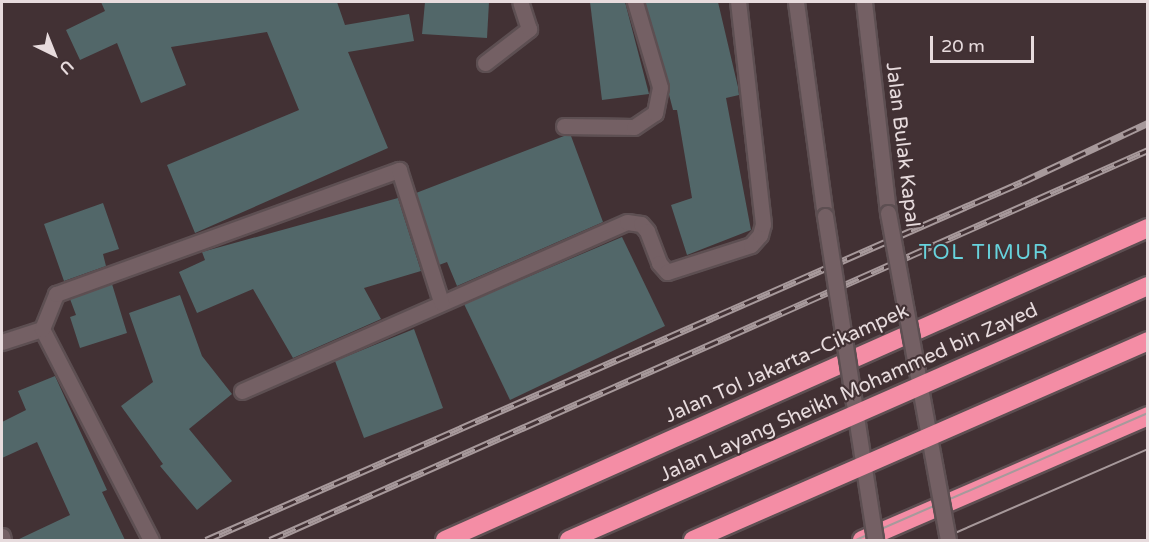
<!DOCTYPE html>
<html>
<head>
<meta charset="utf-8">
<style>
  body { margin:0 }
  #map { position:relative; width:1149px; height:542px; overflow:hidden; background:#423134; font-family:"Varela Round",sans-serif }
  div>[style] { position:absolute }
  .building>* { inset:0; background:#526769 }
  .roads { filter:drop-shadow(2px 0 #5d4f52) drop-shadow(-2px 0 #5d4f52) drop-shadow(0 2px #5d4f52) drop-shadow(0 -2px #5d4f52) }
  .minor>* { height:15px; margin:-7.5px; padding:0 7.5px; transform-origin:7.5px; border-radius:7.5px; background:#746064 }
  .secondary>* { height:15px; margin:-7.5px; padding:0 7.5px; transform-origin:7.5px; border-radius:7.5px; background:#746064 }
  .motorway>* { height:18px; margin:-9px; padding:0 9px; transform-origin:9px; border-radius:9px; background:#f48da5 }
  .tram>* { height:1.5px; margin:-0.75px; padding:0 0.75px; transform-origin:0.75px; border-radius:0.75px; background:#a7999b }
  .rail>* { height:7px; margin-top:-3.5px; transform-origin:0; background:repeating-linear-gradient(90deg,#423134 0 14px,#a7999b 0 28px); box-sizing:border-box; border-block:2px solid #a7999b }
  .bridges { filter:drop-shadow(2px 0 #5d4f52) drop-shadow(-2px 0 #5d4f52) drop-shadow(0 2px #5d4f52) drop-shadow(0 -2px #5d4f52) }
  .secondary-bridge>* { height:15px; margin:-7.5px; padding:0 7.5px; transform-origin:7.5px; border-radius:7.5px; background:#746064 }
  .motorway-bridge>* { height:18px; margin:-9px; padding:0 9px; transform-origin:9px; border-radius:9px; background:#f48da5 }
  span { translate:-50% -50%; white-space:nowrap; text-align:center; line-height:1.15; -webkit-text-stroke:4.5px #423134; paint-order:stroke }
  .street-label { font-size:20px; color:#e7dbdd }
  .neighbourhood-label { font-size:21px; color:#67d3dd; letter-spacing:1.5px }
  .frame { position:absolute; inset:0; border:3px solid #e7dbdd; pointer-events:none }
  .north { position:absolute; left:24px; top:24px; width:60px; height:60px; -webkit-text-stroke:4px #423134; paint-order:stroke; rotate:137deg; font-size:16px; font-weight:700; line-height:24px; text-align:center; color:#e7dbdd }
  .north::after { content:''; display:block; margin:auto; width:21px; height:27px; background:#e7dbdd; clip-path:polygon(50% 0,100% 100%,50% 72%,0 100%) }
  .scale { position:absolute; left:930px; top:36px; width:104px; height:27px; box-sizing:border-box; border:3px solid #e7dbdd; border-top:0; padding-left:8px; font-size:18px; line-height:21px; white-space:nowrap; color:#e7dbdd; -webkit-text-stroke:4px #423134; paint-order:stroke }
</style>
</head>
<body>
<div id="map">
  <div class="building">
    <i style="clip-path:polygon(101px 2px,337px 2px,345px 25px,409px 14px,414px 41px,348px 52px,388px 148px,195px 233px,167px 165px,299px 110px,267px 32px,171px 47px,186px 85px,141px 103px,117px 43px,80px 60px,66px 30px,105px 11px)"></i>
    <i style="clip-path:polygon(425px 2px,489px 2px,487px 38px,422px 34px)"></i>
    <i style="clip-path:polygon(590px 2px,625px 2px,649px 94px,602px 100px)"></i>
    <i style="clip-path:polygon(645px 2px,718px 2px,738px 87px,739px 95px,726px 98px,751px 230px,687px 255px,671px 205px,692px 198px,677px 110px,673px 110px)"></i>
    <i style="clip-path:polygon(564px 136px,571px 136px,603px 222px,457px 286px,447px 262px,439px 265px,416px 193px)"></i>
    <i style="clip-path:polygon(398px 198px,421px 271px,364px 288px,381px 319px,293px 358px,253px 289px,197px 313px,179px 272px,205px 260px,202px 252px)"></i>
    <i style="clip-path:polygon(103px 203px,119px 249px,103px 254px,106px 266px,64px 281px,44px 224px)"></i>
    <i style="clip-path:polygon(622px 237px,665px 326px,510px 400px,464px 304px)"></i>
    <i style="clip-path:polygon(112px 284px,127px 333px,80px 348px,70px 317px,76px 315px,70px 299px)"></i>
    <i style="clip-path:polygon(180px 295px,202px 356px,232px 394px,189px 429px,232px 481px,197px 510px,160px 466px,163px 464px,121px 406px,153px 382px,129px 313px)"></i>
    <i style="clip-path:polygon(414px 329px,443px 408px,364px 438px,335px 361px)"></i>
    <i style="clip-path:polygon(55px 376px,107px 490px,102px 492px,125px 540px,17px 540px,70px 515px,37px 442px,2px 458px,2px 422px,26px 410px,18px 391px)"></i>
  </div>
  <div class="roads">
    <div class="minor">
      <i style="left:485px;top:63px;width:56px;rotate:-37.7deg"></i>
      <i style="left:529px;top:29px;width:28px;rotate:-108deg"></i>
      <i style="left:564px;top:126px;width:70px;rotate:0.8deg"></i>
      <i style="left:634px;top:127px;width:25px;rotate:-34deg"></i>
      <i style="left:655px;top:113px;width:26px;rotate:-79deg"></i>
      <i style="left:660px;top:87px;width:89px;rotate:-106.4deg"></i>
      <i style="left:2px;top:342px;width:42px;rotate:-18deg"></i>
      <i style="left:242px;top:391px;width:420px;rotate:-23.7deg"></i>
      <i style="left:627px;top:222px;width:14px;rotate:8deg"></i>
      <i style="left:641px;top:224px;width:9px;rotate:49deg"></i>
      <i style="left:647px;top:231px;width:34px;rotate:69deg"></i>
      <i style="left:659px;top:263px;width:12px;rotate:48deg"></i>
      <i style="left:667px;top:272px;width:88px;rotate:-17.8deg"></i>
      <i style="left:751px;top:245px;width:13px;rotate:-48deg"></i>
      <i style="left:760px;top:235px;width:11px;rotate:-75deg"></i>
      <i style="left:763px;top:224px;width:223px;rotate:-96.4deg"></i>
      <i style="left:2px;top:536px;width:4px;rotate:76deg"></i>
      <i style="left:151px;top:540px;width:237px;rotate:-117.3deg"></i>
      <i style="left:42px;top:329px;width:38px;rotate:-68deg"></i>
      <i style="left:56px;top:294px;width:365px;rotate:-19.9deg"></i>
      <i style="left:399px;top:170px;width:139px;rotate:72.3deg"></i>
    </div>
    <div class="secondary">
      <i style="left:796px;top:2px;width:216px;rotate:82.3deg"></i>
      <i style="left:864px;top:2px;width:212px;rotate:83.5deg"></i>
    </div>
    <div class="motorway">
      <i style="left:445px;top:540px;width:769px;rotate:-23.93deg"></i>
      <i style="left:862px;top:540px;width:312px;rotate:-23.4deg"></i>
    </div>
  </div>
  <div class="tram">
    <i style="left:856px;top:540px;width:318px;rotate:-23.5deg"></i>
    <i style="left:939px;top:540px;width:228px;rotate:-23.5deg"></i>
  </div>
  <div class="rail">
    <i style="left:206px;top:540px;width:891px;rotate:-23.69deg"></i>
    <i style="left:1022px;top:182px;width:139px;rotate:-25.1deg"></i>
    <i style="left:270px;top:540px;width:961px;rotate:-23.95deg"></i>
  </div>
  <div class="bridges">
    <div class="secondary-bridge">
      <i style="left:888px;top:213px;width:332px;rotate:79.6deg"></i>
      <i style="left:825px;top:216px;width:328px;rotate:81.2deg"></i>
    </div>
    <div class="motorway-bridge">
      <i style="left:569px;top:540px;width:632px;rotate:-23.69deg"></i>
      <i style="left:693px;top:540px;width:497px;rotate:-23.6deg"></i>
    </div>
  </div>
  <div class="street-label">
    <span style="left:902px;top:145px;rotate:83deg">Jalan Bulak Kapal</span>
    <span style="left:787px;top:364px;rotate:-24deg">Jalan Tol Jakarta–Cikampek</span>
    <span style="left:849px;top:393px;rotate:-24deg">Jalan Layang Sheikh Mohammed bin Zayed</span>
  </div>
  <div class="neighbourhood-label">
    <span style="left:984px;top:253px">TOL TIMUR</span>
  </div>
  <div class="frame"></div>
  <div class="north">U</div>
  <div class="scale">20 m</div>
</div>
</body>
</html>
